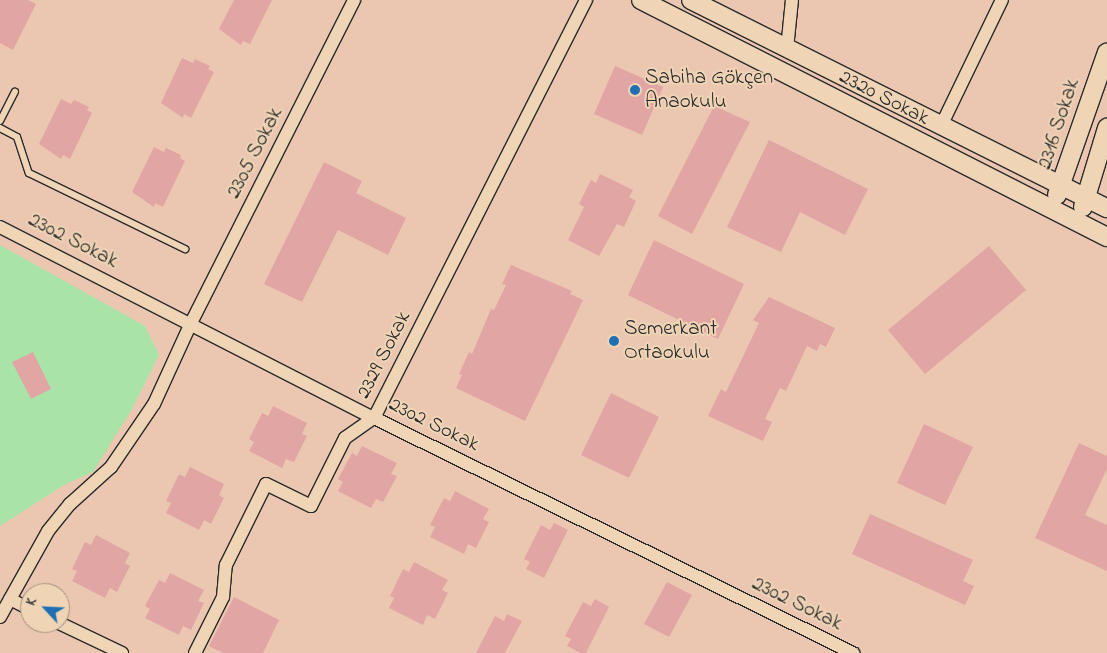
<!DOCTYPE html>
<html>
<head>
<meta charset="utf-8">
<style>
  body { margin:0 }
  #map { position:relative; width:1107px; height:653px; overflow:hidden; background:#ebc6b0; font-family:"Indie Flower",sans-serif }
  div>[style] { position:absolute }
  .green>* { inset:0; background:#a9e3a8 }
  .building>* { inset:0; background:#e1a6a3 }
  .roads { filter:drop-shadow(1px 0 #2b2b2b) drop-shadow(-1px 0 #2b2b2b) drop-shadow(0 1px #2b2b2b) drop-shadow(0 -1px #2b2b2b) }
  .lane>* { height:6px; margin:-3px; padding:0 3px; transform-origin:3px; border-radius:3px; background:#efd4b6 }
  .street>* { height:12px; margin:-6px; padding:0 6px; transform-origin:6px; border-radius:6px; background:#efd4b6 }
  .secondary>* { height:18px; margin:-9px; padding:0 9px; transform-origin:9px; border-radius:9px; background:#efd4b6 }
  .dots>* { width:14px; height:14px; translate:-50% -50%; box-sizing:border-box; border:2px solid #efd4b6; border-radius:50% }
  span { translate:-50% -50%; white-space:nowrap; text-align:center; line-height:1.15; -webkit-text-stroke:4px #efd4b6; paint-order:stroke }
  .poi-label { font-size:21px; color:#2b2b2b }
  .left { translate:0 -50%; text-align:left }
  .street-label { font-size:21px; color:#2b2b2b }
  .north { position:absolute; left:20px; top:583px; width:50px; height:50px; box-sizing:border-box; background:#efd4b6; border:1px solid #a1907e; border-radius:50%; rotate:295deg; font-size:14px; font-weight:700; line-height:20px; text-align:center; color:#2b2b2b }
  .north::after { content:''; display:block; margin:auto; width:18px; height:22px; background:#1f6fb2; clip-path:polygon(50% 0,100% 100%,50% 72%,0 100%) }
</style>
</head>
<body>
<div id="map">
  <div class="green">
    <i style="clip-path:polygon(0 245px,145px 326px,159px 355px,132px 409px,93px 472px,64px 485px,0 526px)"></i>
  </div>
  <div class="building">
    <i style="clip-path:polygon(0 0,28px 0,36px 4px,13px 50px,0 43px)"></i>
    <i style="clip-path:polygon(234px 0,272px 0,250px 44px,243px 41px,241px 45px,219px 29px)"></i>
    <i style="clip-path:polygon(182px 58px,193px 63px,195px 59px,210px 66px,208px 69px,214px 72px,191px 118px,184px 114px,183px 118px,161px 103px)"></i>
    <i style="clip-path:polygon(615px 66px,663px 87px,642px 135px,594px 114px)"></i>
    <i style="clip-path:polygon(61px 99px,71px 104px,74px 100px,89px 107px,87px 110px,92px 113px,70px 159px,63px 155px,61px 159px,39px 144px)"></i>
    <i style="clip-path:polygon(714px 106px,750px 122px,692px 234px,658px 216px)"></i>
    <i style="clip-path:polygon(769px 140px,868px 189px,845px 235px,800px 212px,781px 252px,727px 227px)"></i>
    <i style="clip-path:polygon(154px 147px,164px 152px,166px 148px,181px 155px,180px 158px,185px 161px,163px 207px,155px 203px,154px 207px,132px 192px)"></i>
    <i style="clip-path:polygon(324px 162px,362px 181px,356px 193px,406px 218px,388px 255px,338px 230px,302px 302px,264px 284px)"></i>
    <i style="clip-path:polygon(600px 174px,633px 190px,629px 197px,636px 201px,624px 227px,617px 224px,599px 256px,568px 240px,584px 207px,579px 204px,591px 180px,596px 183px)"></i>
    <i style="clip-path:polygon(654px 240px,744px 284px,718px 339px,628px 295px)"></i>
    <i style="clip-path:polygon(989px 246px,1026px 290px,925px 374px,888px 330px)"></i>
    <i style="clip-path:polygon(511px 265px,572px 291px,570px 294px,583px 300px,525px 421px,456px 388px,462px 375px,459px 374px,469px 352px,472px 354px,491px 309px,494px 310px,506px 285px,502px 284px)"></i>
    <i style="clip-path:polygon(769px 297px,835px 328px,826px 347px,820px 344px,817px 351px,807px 346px,786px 391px,780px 388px,765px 419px,772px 422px,763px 441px,708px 416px,721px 389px,726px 392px,759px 323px,753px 320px)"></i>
    <i style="clip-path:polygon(33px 352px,51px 389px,31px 399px,12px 362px)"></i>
    <i style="clip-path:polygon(611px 393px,659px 417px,629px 478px,581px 455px)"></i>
    <i style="clip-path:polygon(273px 406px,307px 423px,302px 434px,307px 436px,294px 462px,286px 459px,282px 468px,249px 451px,254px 442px,249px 439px,262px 413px,268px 416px)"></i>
    <i style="clip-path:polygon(924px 424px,973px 447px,945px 505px,897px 483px)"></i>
    <i style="clip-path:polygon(1079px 443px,1107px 456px,1107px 469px,1085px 515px,1107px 525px,1107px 571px,1035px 538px)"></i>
    <i style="clip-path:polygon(362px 446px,397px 463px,391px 474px,397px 476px,383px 502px,376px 499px,371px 508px,338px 491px,343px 482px,338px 479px,352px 453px,357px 456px)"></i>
    <i style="clip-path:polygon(190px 467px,224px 484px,219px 495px,224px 498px,211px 524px,204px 520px,199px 530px,166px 513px,171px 503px,166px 501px,179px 474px,185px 477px)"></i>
    <i style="clip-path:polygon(455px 491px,489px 509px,483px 519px,489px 522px,476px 548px,468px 544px,464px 554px,430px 537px,435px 527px,430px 525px,444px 498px,450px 501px)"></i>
    <i style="clip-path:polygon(870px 514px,973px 560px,963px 581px,974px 586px,965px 605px,852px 554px)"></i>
    <i style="clip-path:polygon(554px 523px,568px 530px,544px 578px,526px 569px,530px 562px,524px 559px,541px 525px,550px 530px)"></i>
    <i style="clip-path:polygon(96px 535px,130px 553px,125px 563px,130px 566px,117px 592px,110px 588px,105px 598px,72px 581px,77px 571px,72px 569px,85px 542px,91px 545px)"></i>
    <i style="clip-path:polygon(414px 562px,448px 580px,442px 590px,448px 593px,435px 619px,427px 615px,423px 625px,389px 608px,394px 598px,390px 596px,403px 569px,409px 572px)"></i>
    <i style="clip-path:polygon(170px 573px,204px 590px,198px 601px,204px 603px,191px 630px,183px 626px,179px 635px,145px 618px,150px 609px,145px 606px,159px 580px,165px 583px)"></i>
    <i style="clip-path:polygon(667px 582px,692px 595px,669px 637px,644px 624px)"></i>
    <i style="clip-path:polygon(234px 597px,279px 620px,263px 653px,223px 653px,209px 646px)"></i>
    <i style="clip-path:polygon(595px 599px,609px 607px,586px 653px,581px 653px,567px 646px,571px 639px,565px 636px,583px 602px,591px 606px)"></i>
    <i style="clip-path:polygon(507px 614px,522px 621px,505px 653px,476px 653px,495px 616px,504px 621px)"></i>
  </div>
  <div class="roads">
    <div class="lane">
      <i style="left:0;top:121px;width:33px;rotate:-63deg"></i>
      <i style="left:0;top:128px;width:19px;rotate:28deg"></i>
      <i style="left:17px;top:137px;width:38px;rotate:72deg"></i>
      <i style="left:29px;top:173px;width:174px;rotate:26deg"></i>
    </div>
    <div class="street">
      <i style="left:787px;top:49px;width:49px;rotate:-84.2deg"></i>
      <i style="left:941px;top:126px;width:140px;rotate:-64.2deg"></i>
      <i style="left:0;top:227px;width:420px;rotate:27.1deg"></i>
      <i style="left:374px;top:418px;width:534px;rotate:26.13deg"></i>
      <i style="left:10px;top:599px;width:22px;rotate:27deg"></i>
      <i style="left:0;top:617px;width:98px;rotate:-60.8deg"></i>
      <i style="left:48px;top:531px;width:35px;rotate:-51deg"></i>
      <i style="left:70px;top:504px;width:55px;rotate:-42.1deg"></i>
      <i style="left:111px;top:467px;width:76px;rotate:-55.7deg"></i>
      <i style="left:154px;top:404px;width:89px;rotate:-65.4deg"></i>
      <i style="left:191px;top:323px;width:362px;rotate:-63.2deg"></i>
      <i style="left:59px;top:623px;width:70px;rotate:25.5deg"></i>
      <i style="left:195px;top:653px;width:63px;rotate:-63.4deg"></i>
      <i style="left:223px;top:597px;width:32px;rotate:-85deg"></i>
      <i style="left:226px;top:565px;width:90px;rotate:-63.7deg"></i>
      <i style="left:266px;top:484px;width:50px;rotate:26.1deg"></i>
      <i style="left:311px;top:506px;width:76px;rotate:-63.4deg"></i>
      <i style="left:345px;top:438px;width:35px;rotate:-35deg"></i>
      <i style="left:374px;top:418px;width:469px;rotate:-63.1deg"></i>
    </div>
    <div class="secondary">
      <i style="left:641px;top:0;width:523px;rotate:26.96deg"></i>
      <i style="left:691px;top:0;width:465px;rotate:26.6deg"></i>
      <i style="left:1057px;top:195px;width:151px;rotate:-70.7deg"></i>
      <i style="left:1083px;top:207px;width:83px;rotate:-73.1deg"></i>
    </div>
  </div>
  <div class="dots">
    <i style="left:635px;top:90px;background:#1f6fb2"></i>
    <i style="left:614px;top:341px;background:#1f6fb2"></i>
  </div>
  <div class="poi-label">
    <span class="left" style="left:645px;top:90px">Sabiha Gökçen<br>Anaokulu</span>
    <span class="left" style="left:624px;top:341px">Semerkant<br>Ortaokulu</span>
  </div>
  <div class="street-label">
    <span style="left:884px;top:98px;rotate:27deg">2320 Sokak</span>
    <span style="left:1059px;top:124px;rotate:-72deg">2316 Sokak</span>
    <span style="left:255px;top:153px;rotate:-63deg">2305 Sokak</span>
    <span style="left:73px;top:241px;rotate:27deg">2302 Sokak</span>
    <span style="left:384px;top:355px;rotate:-63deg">2329 Sokak</span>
    <span style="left:434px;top:425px;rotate:26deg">2302 Sokak</span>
    <span style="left:797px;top:604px;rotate:26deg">2302 Sokak</span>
  </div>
  <div class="north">K</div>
</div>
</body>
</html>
